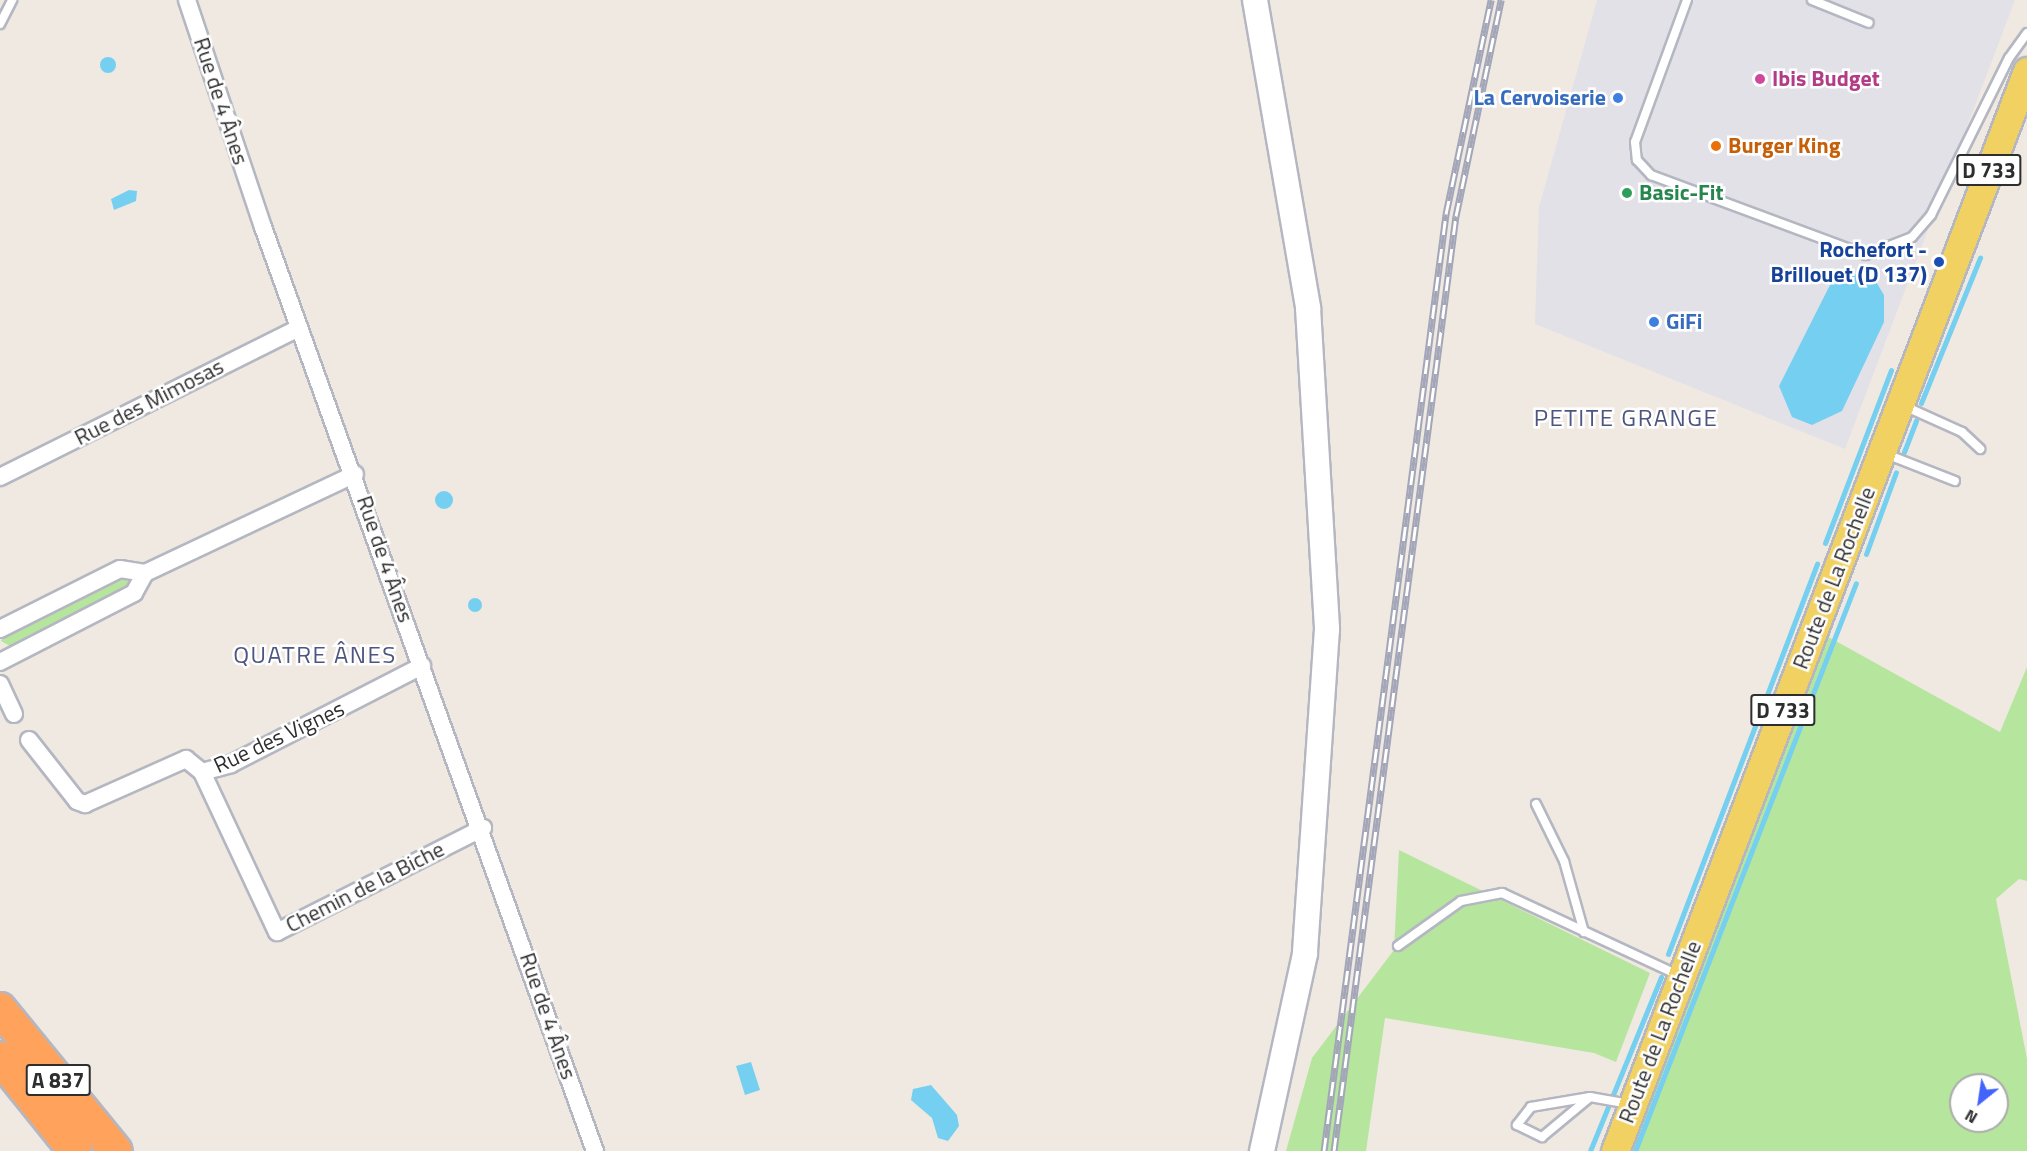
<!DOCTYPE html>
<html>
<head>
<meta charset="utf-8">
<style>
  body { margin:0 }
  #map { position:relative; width:2027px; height:1151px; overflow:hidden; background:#efe9e1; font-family:"Titillium Web",sans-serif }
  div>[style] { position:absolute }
  .industrial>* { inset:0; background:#e3e1e8 }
  .green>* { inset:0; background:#b6e59e }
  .water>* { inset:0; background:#75cff0 }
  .round { border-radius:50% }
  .stream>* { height:5px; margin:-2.5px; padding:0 2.5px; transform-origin:2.5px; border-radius:2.5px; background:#75cff0 }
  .roads { filter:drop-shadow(2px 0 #b4b7c1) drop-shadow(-2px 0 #b4b7c1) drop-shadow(0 2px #b4b7c1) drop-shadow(0 -2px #b4b7c1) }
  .service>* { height:8px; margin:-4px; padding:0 4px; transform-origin:4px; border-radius:4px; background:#fff }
  .minor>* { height:16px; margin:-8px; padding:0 8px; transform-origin:8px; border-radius:8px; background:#fff }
  .secondary>* { height:24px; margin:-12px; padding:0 12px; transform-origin:12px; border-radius:12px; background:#fff }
  .primary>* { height:27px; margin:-13.5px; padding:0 13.5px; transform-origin:13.5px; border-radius:13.5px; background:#f2d163 }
  .motorway>* { height:32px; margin:-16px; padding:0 16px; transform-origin:16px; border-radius:16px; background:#ffa35c }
  .rail>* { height:7px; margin-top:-3.5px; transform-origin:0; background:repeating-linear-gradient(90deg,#fff 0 14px,#a3a6b8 0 28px); box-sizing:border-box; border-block:2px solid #a3a6b8 }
  .dots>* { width:16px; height:16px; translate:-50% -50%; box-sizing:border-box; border:3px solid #fff; border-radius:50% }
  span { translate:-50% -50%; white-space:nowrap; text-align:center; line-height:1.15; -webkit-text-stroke:5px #fff; paint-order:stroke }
  .shield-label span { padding:2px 4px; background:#fff; border:2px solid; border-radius:4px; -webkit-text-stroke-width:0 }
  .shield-label { font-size:21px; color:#2e2e2e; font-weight:700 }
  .hotel-label { font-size:22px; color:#b23c85; font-weight:700 }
  .left { translate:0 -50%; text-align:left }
  .shop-label { font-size:22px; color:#366cbe; font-weight:700 }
  .right { translate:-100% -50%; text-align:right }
  .street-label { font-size:22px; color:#2e2e2e }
  .food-label { font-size:22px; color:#c56008; font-weight:700 }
  .leisure-label { font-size:22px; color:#27864d; font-weight:700 }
  .transit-label { font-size:22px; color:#164399; font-weight:700 }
  .neighbourhood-label { font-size:24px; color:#4d5680; letter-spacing:1.5px }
  .north { position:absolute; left:1949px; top:1073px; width:60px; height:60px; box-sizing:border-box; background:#fff; border:2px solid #ababab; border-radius:50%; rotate:210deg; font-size:16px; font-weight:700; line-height:24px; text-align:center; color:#2e2e2e }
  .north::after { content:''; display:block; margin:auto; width:21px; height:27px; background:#4264fb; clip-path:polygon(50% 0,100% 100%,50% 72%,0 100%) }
</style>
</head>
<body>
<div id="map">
  <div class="industrial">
    <i style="clip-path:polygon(1597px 0,2015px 0,1845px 449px,1535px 324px,1539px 207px)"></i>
  </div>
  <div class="green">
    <i style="clip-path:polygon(124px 579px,130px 582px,126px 589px,10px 646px,1px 641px,3px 636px)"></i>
    <i style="clip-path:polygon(evenodd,1814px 629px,2000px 732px,2027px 667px,2027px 881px,2019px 879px,1996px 899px,2027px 1059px,2027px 1151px,1615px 1151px,1814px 629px,1961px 1085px,1997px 1085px,1997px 1121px,1961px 1121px,1961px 1085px)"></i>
    <i style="clip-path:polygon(1399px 850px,1650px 973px,1616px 1062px,1594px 1053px,1385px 1018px,1366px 1151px,1286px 1151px,1312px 1058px,1394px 950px)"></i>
  </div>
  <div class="water">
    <i class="round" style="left:100px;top:57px;width:16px;height:16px"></i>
    <i style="clip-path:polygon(129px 190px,137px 191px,136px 201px,114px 210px,111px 199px)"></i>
    <i style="clip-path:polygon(1854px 274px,1875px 280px,1884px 295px,1884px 322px,1842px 411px,1812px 425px,1792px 417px,1779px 386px,1833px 279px)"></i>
    <i class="round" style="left:435px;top:491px;width:18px;height:18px"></i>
    <i class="round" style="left:468px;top:598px;width:14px;height:14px"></i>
    <i style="clip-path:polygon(751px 1062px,760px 1090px,745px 1095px,736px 1066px)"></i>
    <i style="clip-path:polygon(931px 1085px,957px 1115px,959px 1126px,948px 1141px,938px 1138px,932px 1118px,911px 1100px,913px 1089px)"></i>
  </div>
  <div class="stream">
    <i style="left:1921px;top:403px;width:157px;rotate:-67.9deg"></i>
    <i style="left:1904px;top:452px;width:34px;rotate:-69deg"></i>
    <i style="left:1825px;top:543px;width:185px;rotate:-69.1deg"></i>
    <i style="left:1866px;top:554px;width:87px;rotate:-69.9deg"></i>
    <i style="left:1668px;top:954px;width:418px;rotate:-69.1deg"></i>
    <i style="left:1590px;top:1151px;width:188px;rotate:-67.8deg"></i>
    <i style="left:1635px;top:1151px;width:609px;rotate:-68.74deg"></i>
  </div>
  <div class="roads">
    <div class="service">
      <i style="left:1687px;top:0;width:151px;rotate:110.1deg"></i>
      <i style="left:1635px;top:142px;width:18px;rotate:84deg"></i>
      <i style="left:1637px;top:160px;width:21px;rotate:47deg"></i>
      <i style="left:1651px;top:175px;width:229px;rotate:20.4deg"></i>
      <i style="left:1866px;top:255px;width:49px;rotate:-21.4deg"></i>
      <i style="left:1912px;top:237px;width:29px;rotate:-49deg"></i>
      <i style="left:1931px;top:215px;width:175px;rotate:-63.6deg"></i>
      <i style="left:2009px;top:58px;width:31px;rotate:-54deg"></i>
      <i style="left:1812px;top:0;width:61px;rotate:22deg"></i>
      <i style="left:0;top:24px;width:27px;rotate:-63deg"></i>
      <i style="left:1902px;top:405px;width:66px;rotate:24.2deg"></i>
      <i style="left:1962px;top:432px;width:25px;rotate:43deg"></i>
      <i style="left:1886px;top:454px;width:74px;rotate:21.4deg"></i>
      <i style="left:1536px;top:804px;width:64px;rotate:63.8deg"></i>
      <i style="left:1564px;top:861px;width:74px;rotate:74.3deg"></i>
      <i style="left:1398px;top:946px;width:77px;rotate:-35.5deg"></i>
      <i style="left:1461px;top:901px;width:42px;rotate:-11deg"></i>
      <i style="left:1502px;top:893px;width:194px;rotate:25deg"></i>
      <i style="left:1590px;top:1097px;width:60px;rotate:170.4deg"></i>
      <i style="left:1531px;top:1107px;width:23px;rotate:128deg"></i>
      <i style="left:1517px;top:1125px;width:28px;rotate:26deg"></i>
      <i style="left:1542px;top:1137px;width:62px;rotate:-39.8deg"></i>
      <i style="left:1590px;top:1097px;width:40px;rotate:10deg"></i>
    </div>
    <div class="minor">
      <i style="left:187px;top:0;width:239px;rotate:71.5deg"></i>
      <i style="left:263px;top:227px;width:982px;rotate:70.24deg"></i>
      <i style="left:0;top:477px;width:334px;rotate:-26.5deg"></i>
      <i style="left:0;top:629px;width:134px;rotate:-26.6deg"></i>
      <i style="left:120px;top:569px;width:25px;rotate:9deg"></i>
      <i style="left:145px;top:573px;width:232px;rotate:-25.2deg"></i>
      <i style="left:0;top:662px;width:151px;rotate:-27.2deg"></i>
      <i style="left:134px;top:593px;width:23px;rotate:-61deg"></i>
      <i style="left:0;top:684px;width:33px;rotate:65deg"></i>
      <i style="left:29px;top:740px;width:78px;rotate:51.8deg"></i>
      <i style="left:77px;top:801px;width:9px;rotate:21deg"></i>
      <i style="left:85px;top:804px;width:111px;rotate:-24deg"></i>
      <i style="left:186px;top:759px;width:21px;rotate:39deg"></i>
      <i style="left:202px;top:772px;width:30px;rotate:-15deg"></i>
      <i style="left:231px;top:764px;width:215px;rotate:-27.2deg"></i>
      <i style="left:202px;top:772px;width:177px;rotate:64.9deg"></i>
      <i style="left:277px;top:932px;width:231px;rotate:-26.8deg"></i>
    </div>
    <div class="secondary">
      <i style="left:1255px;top:0;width:313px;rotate:80.2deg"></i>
      <i style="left:1308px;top:308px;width:322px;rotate:86.6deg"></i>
      <i style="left:1327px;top:629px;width:326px;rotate:93.9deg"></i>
      <i style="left:1305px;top:954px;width:202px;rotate:102.3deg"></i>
    </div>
    <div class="primary">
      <i style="left:1615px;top:1151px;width:1156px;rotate:-69.12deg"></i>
    </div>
    <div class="motorway">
      <i style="left:0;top:1009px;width:183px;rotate:50.8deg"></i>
      <i style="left:0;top:1058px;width:119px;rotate:51.1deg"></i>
    </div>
  </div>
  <div class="rail">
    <i style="left:1324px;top:1151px;width:945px;rotate:-82.58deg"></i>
    <i style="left:1446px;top:214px;width:219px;rotate:-78.1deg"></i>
    <i style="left:1334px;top:1151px;width:943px;rotate:-82.57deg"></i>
    <i style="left:1456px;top:216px;width:221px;rotate:-78.2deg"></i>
  </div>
  <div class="dots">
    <i style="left:1760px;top:79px;background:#d1479c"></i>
    <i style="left:1618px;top:98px;background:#3f7fe0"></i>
    <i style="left:1716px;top:146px;background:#e8710a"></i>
    <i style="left:1627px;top:193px;background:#2e9e5b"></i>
    <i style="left:1939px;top:262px;background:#1a4fb4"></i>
    <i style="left:1654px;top:322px;background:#3f7fe0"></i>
  </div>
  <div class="shield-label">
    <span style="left:1989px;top:170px">D 733</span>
    <span style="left:1783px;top:710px">D 733</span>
    <span style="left:58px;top:1080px">A 837</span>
  </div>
  <div class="hotel-label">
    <span class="left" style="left:1772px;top:79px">Ibis Budget</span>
  </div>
  <div class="shop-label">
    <span class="right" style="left:1606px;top:98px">La Cervoiserie</span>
    <span class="left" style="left:1666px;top:322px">GiFi</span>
  </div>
  <div class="street-label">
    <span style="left:221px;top:101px;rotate:72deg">Rue de 4 Ânes</span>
    <span style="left:149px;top:402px;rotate:-27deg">Rue des Mimosas</span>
    <span style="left:385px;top:559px;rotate:71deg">Rue de 4 Ânes</span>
    <span style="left:1834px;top:578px;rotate:-69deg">Route de La Rochelle</span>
    <span style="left:279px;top:737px;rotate:-25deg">Rue des Vignes</span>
    <span style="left:365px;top:887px;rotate:-27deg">Chemin de la Biche</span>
    <span style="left:548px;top:1016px;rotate:71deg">Rue de 4 Ânes</span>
    <span style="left:1660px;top:1032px;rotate:-69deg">Route de La Rochelle</span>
  </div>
  <div class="food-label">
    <span class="left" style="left:1728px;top:146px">Burger King</span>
  </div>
  <div class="leisure-label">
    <span class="left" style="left:1639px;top:193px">Basic-Fit</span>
  </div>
  <div class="transit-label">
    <span class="right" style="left:1927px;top:262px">Rochefort -<br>Brillouet (D 137)</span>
  </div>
  <div class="neighbourhood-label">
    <span style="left:1626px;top:418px">PETITE GRANGE</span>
    <span style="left:315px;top:655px">QUATRE ÂNES</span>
  </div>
  <div class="north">N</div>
</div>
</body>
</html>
